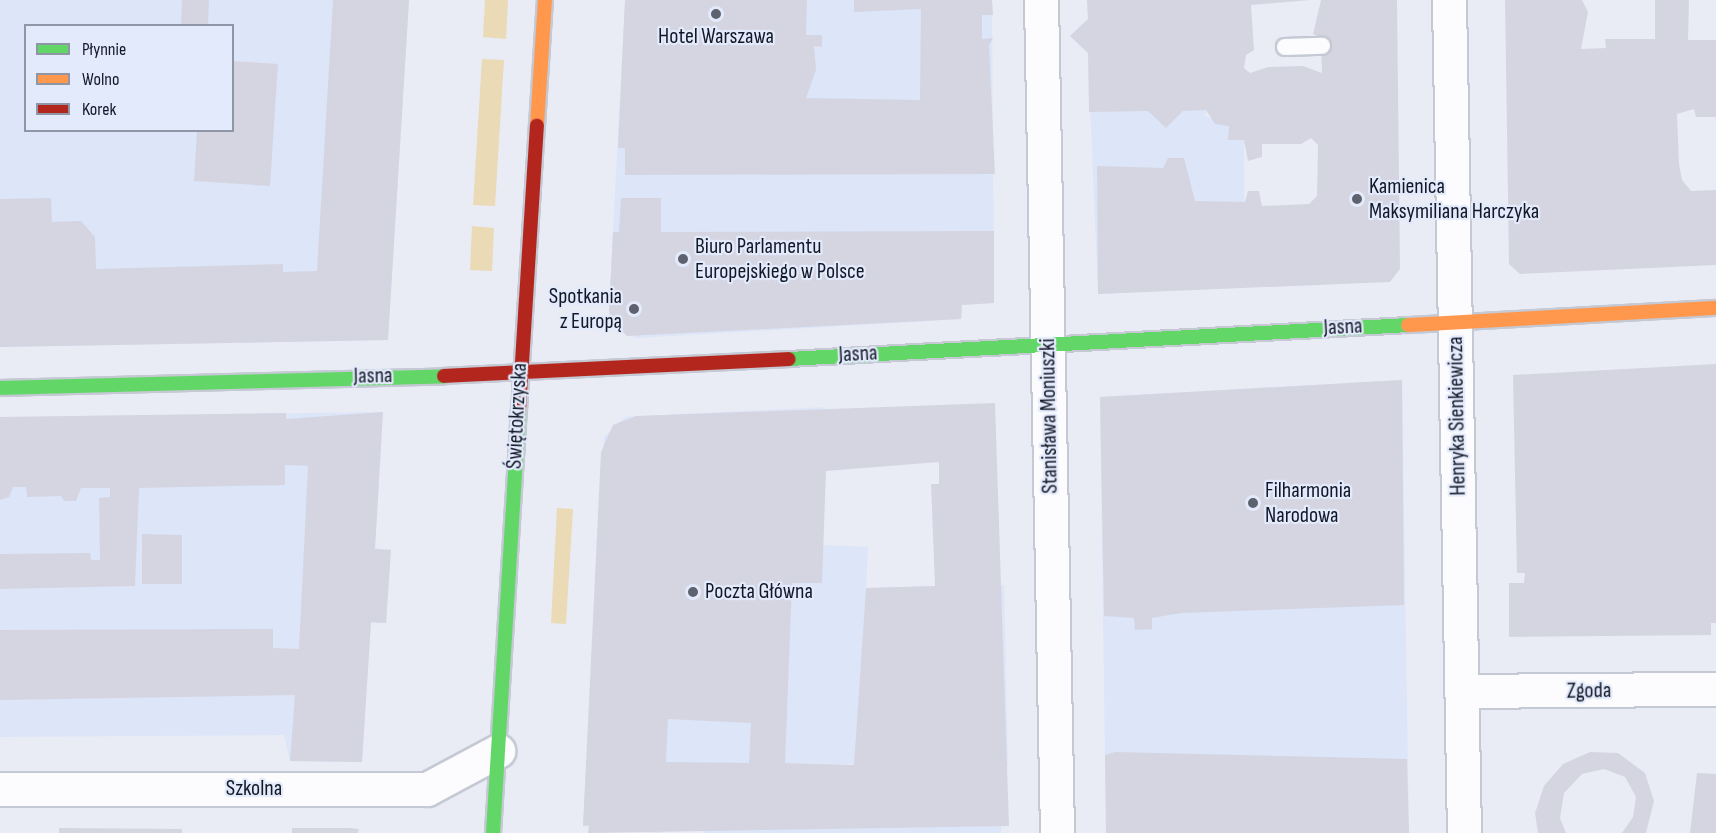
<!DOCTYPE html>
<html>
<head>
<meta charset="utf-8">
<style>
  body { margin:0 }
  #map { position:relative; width:1716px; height:833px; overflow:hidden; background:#e9ecf5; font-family:"Sofia Sans Condensed",sans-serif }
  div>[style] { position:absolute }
  .built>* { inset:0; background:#dde5f8 }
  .green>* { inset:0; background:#eadab6 }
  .building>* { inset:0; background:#d4d5e1 }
  .roads { filter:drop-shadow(2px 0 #c4c9d4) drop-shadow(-2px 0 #c4c9d4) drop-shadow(0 2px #c4c9d4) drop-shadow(0 -2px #c4c9d4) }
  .lane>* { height:16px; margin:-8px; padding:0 8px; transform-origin:8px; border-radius:8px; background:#fcfcfe }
  .street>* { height:33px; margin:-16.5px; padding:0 16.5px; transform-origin:16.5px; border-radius:16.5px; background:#fcfcfe }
  .fast>* { height:14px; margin:-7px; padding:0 7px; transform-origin:7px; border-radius:7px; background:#63d668 }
  .slow>* { height:14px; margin:-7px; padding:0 7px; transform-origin:7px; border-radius:7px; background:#ff974d }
  .jam>* { height:14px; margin:-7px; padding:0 7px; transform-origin:7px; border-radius:7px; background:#b3261e }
  .dots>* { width:16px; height:16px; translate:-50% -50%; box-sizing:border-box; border:3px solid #e3eafb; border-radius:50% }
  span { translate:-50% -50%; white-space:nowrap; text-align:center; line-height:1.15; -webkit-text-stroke:4.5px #e3eafb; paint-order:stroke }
  .poi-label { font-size:22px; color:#121826 }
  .left { translate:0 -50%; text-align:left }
  .right { translate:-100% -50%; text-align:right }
  .street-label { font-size:22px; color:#121826 }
  .legend { position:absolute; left:24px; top:24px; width:210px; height:108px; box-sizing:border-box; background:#e3eafb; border:2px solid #8f96a6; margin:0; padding:8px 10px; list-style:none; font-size:18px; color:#121826 }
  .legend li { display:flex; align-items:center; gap:12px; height:30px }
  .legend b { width:30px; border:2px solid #8f96a6 }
</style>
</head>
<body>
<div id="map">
  <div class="built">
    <i style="clip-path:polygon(evenodd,0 0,409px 0,388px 340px,0 347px,0 0,26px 26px,232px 26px,232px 130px,26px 130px,26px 26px)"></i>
    <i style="clip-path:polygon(625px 0,992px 0,994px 303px,962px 305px,961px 319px,637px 338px,617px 330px,609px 310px)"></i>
    <i style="clip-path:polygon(1087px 0,1207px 106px,1205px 116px,1229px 126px,1229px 140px,1244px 140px,1245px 286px,1098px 294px,1088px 53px,1070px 36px,1088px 19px)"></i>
    <i style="clip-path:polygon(1402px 380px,1409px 833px,1106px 833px,1100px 397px)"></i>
    <i style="clip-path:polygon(825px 407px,823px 545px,868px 547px,866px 588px,1004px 585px,1008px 766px,755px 763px,1001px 826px,1001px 833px,704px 833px,704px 828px,680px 827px,659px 833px,583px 826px,604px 437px,625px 417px)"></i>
    <i style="clip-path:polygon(383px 412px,375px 548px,391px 550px,386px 623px,371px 623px,362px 762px,290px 761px,284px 735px,0 737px,0 417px)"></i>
  </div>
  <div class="green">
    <i style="clip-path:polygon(485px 0,508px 0,506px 39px,483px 37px)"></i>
    <i style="clip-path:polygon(482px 59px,504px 60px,495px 206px,473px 205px)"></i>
    <i style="clip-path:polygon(472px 226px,494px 228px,492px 271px,470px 270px)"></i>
    <i style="clip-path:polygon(557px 508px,573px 509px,566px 624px,551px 623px)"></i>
  </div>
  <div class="building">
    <i style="clip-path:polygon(182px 0,209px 0,208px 26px,181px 26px)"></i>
    <i style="clip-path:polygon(333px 0,409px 0,388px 340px,0 347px,0 199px,51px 198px,52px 222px,81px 221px,95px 237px,96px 269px,283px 264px,283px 272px,317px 271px)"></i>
    <i style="clip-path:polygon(625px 0,807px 0,806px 35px,822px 35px,822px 47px,814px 46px,816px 70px,806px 98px,920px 100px,921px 9px,854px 12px,854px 0,992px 0,993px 15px,982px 15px,982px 39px,993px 38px,989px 45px,995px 174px,625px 175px,625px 148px,618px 148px)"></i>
    <i style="clip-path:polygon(1087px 0,1310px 0,1251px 5px,1254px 50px,1246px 55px,1244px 68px,1250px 73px,1268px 67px,1303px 66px,1322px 73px,1321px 38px,1313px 34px,1321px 0,1397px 0,1400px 269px,1390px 282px,1098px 294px,1097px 166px,1163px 168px,1168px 158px,1184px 158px,1195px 201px,1245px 202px,1248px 191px,1259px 191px,1262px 206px,1309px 204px,1317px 196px,1318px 145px,1311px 138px,1301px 144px,1262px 144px,1262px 157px,1248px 161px,1244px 140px,1228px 140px,1229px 126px,1215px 124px,1206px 110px,1183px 111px,1166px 128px,1148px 111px,1089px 112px,1088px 53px,1070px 36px,1088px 19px)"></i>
    <i style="clip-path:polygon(1505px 0,1582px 0,1588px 12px,1581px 49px,1606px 48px,1605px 39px,1655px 39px,1655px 0,1689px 0,1688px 40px,1716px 40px,1716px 117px,1696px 117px,1694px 109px,1677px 114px,1679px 164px,1682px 180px,1691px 191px,1716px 190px,1716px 265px,1520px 274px,1509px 264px)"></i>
    <i style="clip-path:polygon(232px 61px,278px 64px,270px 186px,194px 181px,197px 130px,232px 130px)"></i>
    <i style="clip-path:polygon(621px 198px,661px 198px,661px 232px,994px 231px,994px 303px,962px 305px,961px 319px,627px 336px,611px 321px,609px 310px,613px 232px,619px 232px)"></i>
    <i style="clip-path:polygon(1716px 364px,1716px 623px,1711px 623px,1711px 635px,1509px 637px,1509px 583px,1524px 583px,1525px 573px,1517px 573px,1513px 375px)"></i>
    <i style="clip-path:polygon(1402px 380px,1404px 605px,1181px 613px,1152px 618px,1152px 629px,1135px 630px,1134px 618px,1104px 616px,1100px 397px)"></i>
    <i style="clip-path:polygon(evenodd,995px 403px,1009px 826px,588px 833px,589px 825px,583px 826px,601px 452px,613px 425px,636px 416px,995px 403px,939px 462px,939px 484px,931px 484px,935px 586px,866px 588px,854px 765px,785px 763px,792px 583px,822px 583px,826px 471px,939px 462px,995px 403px,668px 719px,751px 723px,749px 763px,666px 762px,668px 719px)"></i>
    <i style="clip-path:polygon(383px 412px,375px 549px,391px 550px,386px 623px,371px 622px,362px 762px,290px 761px,295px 695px,0 700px,0 630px,273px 629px,273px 648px,299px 649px,308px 466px,285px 465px,285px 485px,139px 488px,135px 586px,0 589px,0 554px,90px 553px,91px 560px,100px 560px,99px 498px,110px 497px,110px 488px,81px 488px,76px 501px,64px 501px,61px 496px,27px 497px,26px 487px,13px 487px,9px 497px,0 500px,0 417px,286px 413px,286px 419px)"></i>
    <i style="clip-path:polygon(142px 534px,182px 535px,182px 584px,142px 584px)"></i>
    <i style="clip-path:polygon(1115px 752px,1407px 759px,1409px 833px,1106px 833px,1105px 755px)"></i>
    <i style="clip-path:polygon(1590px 752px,1618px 753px,1645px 773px,1654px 801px,1646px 833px,1622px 833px,1633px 817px,1636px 797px,1625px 777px,1604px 769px,1582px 774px,1564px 793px,1560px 818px,1566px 833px,1538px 833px,1535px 813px,1544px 786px,1563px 764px)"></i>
    <i style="clip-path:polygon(1697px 773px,1716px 774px,1716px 833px,1690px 833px)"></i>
    <i style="clip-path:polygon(59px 828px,182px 829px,182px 833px,59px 833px)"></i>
    <i style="clip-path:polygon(292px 828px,349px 828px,359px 829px,358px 833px,292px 833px)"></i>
  </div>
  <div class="roads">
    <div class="lane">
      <i style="left:1285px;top:47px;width:37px;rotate:-2deg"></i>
    </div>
    <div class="street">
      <i style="left:1041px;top:0;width:833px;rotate:88.9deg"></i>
      <i style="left:1449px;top:0;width:833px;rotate:88.97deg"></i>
      <i style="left:1462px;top:691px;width:254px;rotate:-0.5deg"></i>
      <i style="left:0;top:789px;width:427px"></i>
      <i style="left:427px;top:789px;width:81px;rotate:-28.2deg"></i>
    </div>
    <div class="fast">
      <i style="left:789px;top:359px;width:620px;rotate:-3.14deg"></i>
      <i style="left:0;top:388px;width:444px;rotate:-1.5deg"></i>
      <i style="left:493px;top:833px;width:424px;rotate:-86.5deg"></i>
    </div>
    <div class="slow">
      <i style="left:537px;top:126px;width:126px;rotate:-86.4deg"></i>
      <i style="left:1408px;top:325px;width:308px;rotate:-3.2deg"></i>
    </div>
    <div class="jam">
      <i style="left:444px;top:376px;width:345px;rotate:-2.8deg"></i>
      <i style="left:519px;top:410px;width:285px;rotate:-86.4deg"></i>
    </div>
  </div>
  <div class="dots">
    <i style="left:716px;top:14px;background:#5d626e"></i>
    <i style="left:1357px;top:199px;background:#5d626e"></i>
    <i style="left:683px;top:259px;background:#5d626e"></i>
    <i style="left:634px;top:309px;background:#5d626e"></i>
    <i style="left:1253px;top:503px;background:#5d626e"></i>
    <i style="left:693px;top:592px;background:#5d626e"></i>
  </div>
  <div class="poi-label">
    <span style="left:716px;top:37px">Hotel Warszawa</span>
    <span class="left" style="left:1369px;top:199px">Kamienica<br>Maksymiliana Harczyka</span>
    <span class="left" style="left:695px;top:259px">Biuro Parlamentu<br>Europejskiego w Polsce</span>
    <span class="right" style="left:622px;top:309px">Spotkania<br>z Europą</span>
    <span class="left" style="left:1265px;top:503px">Filharmonia<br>Narodowa</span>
    <span class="left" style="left:705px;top:592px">Poczta Główna</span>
  </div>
  <div class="street-label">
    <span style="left:1343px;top:327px;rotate:-3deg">Jasna</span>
    <span style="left:858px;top:354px;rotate:-3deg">Jasna</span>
    <span style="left:373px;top:376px;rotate:-1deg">Jasna</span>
    <span style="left:517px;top:416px;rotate:-87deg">Świętokrzyska</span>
    <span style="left:1049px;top:416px;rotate:-91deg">Stanisława Moniuszki</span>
    <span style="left:1457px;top:416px;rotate:-91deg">Henryka Sienkiewicza</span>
    <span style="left:1589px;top:691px;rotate:-1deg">Zgoda</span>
    <span style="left:254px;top:789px">Szkolna</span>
  </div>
  <ul class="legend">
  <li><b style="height:8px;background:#63d668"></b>Płynnie</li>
  <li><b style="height:8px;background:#ff974d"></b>Wolno</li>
  <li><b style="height:8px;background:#b3261e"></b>Korek</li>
  </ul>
</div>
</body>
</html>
